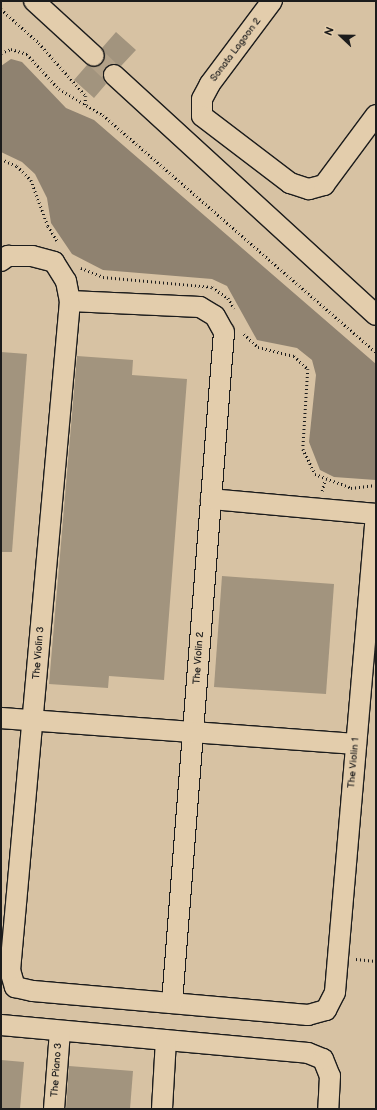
<!DOCTYPE html>
<html>
<head>
<meta charset="utf-8">
<style>
  body { margin:0 }
  #map { position:relative; width:377px; height:1110px; overflow:hidden; background:#d7c2a3; font-family:"Balsamiq Sans",sans-serif }
  div>[style] { position:absolute }
  .water>* { inset:0; background:#8f8270 }
  .building>* { inset:0; background:#a2947e }
  .street-tunnel>* { height:20px; margin-top:-10px; transform-origin:0; background:repeating-linear-gradient(90deg,#b2a188 0 20px,transparent 0 30px) }
  .path>* { height:2.5px; margin-top:-1.25px; transform-origin:0; background:repeating-linear-gradient(90deg,#1c1c1c 0 1px,transparent 0 4px) }
  .roads { filter:drop-shadow(1px 0 #1c1c1c) drop-shadow(-1px 0 #1c1c1c) drop-shadow(0 1px #1c1c1c) drop-shadow(0 -1px #1c1c1c) }
  .street>* { height:20px; margin:-10px; padding:0 10px; transform-origin:10px; border-radius:10px; background:#e3cdac }
  span { translate:-50% -50%; white-space:nowrap; text-align:center; line-height:1.15; -webkit-text-stroke:3.5px #e3cdac; paint-order:stroke }
  .street-label { font-size:10px; color:#1c1c1c }
  .frame { position:absolute; inset:0; border:2px solid #1c1c1c; pointer-events:none }
  .north { position:absolute; left:321px; top:16px; width:40px; height:40px; -webkit-text-stroke:3px #e3cdac; paint-order:stroke; rotate:292deg; font-size:11px; font-weight:700; line-height:16px; text-align:center; color:#1c1c1c }
  .north::after { content:''; display:block; margin:auto; width:14px; height:18px; background:#1c1c1c; clip-path:polygon(50% 0,100% 100%,50% 72%,0 100%) }
</style>
</head>
<body>
<div id="map">
  <div class="water">
    <i style="clip-path:polygon(11px 59px,22px 62px,66px 108px,94px 120px,376px 364px,376px 480px,334px 477px,320px 470px,309px 442px,316px 375px,312px 360px,297px 348px,257px 340px,227px 286px,212px 279px,103px 270px,72px 254px,51px 223px,47px 198px,35px 174px,22px 162px,1px 152px,1px 66px)"></i>
  </div>
  <div class="building">
    <i style="clip-path:polygon(116px 32px,136px 50px,121px 66px,111px 64px,105px 68px,103px 78px,106px 84px,94px 98px,74px 80px,87px 65px,97px 67px,103px 63px,105px 53px,102px 48px)"></i>
    <i style="clip-path:polygon(1px 352px,27px 354px,12px 552px,1px 552px)"></i>
    <i style="clip-path:polygon(77px 356px,133px 360px,132px 375px,187px 379px,164px 680px,109px 676px,108px 688px,49px 684px)"></i>
    <i style="clip-path:polygon(222px 576px,334px 584px,326px 694px,214px 687px)"></i>
    <i style="clip-path:polygon(1px 1060px,24px 1062px,20px 1109px,1px 1109px)"></i>
    <i style="clip-path:polygon(69px 1066px,133px 1071px,130px 1109px,66px 1109px)"></i>
  </div>
  <div class="street-tunnel">
    <i style="left:94px;top:56px;width:28px;rotate:44deg"></i>
  </div>
  <div class="path">
    <i style="left:1px;top:9px;width:51px;rotate:41.8deg"></i>
    <i style="left:39px;top:43px;width:71px;rotate:48.4deg"></i>
    <i style="left:86px;top:96px;width:9px;rotate:96deg"></i>
    <i style="left:1px;top:53px;width:11px;rotate:-22deg"></i>
    <i style="left:11px;top:49px;width:17px;rotate:17deg"></i>
    <i style="left:27px;top:54px;width:47px;rotate:47.6deg"></i>
    <i style="left:59px;top:89px;width:51px;rotate:30.6deg"></i>
    <i style="left:103px;top:115px;width:362px;rotate:41deg"></i>
    <i style="left:1px;top:159px;width:17px;rotate:24deg"></i>
    <i style="left:17px;top:166px;width:20px;rotate:45deg"></i>
    <i style="left:31px;top:180px;width:49px;rotate:69.7deg"></i>
    <i style="left:48px;top:226px;width:19px;rotate:58deg"></i>
    <i style="left:81px;top:268px;width:24px;rotate:22deg"></i>
    <i style="left:103px;top:277px;width:109px;rotate:5.2deg"></i>
    <i style="left:212px;top:287px;width:19px;rotate:35deg"></i>
    <i style="left:228px;top:298px;width:12px;rotate:59deg"></i>
    <i style="left:244px;top:334px;width:19px;rotate:43deg"></i>
    <i style="left:258px;top:347px;width:37px;rotate:14deg"></i>
    <i style="left:294px;top:356px;width:19px;rotate:43deg"></i>
    <i style="left:308px;top:369px;width:80px;rotate:93.6deg"></i>
    <i style="left:303px;top:449px;width:28px;rotate:64deg"></i>
    <i style="left:315px;top:474px;width:39px;rotate:21deg"></i>
    <i style="left:351px;top:488px;width:25px;rotate:-7deg"></i>
    <i style="left:322px;top:491px;width:11px;rotate:-75deg"></i>
    <i style="left:356px;top:959px;width:20px;rotate:6deg"></i>
  </div>
  <div class="roads">
    <div class="street">
      <i style="left:34px;top:1px;width:81px;rotate:42.5deg"></i>
      <i style="left:272px;top:1px;width:104px;rotate:126.8deg"></i>
      <i style="left:210px;top:84px;width:17px;rotate:118deg"></i>
      <i style="left:202px;top:99px;width:17px;rotate:90deg"></i>
      <i style="left:202px;top:116px;width:111px;rotate:37.3deg"></i>
      <i style="left:290px;top:183px;width:20px;rotate:18deg"></i>
      <i style="left:309px;top:189px;width:16px;rotate:-15deg"></i>
      <i style="left:324px;top:185px;width:87px;rotate:-53.4deg"></i>
      <i style="left:114px;top:75px;width:355px;rotate:42.5deg"></i>
      <i style="left:1px;top:261px;width:9px;rotate:-36deg"></i>
      <i style="left:8px;top:256px;width:24px"></i>
      <i style="left:32px;top:256px;width:23px;rotate:15deg"></i>
      <i style="left:54px;top:262px;width:22px;rotate:58deg"></i>
      <i style="left:66px;top:281px;width:20px;rotate:79deg"></i>
      <i style="left:70px;top:301px;width:672px;rotate:95.12deg"></i>
      <i style="left:10px;top:970px;width:18px;rotate:74deg"></i>
      <i style="left:15px;top:987px;width:18px;rotate:13deg"></i>
      <i style="left:33px;top:991px;width:276px;rotate:5deg"></i>
      <i style="left:308px;top:1015px;width:19px;rotate:-16deg"></i>
      <i style="left:326px;top:1010px;width:20px;rotate:-63deg"></i>
      <i style="left:335px;top:992px;width:479px;rotate:-85.1deg"></i>
      <i style="left:70px;top:301px;width:130px;rotate:2.6deg"></i>
      <i style="left:200px;top:307px;width:17px;rotate:31deg"></i>
      <i style="left:215px;top:316px;width:18px;rotate:61deg"></i>
      <i style="left:224px;top:332px;width:673px;rotate:94.43deg"></i>
      <i style="left:211px;top:499px;width:166px;rotate:5.2deg"></i>
      <i style="left:1px;top:718px;width:356px;rotate:4.2deg"></i>
      <i style="left:1px;top:1025px;width:308px;rotate:5.2deg"></i>
      <i style="left:308px;top:1053px;width:16px;rotate:22deg"></i>
      <i style="left:323px;top:1059px;width:18px;rotate:68deg"></i>
      <i style="left:330px;top:1076px;width:33px;rotate:93deg"></i>
      <i style="left:54px;top:1109px;width:78px;rotate:-85.6deg"></i>
      <i style="left:162px;top:1109px;width:69px;rotate:-86.7deg"></i>
    </div>
  </div>
  <div class="street-label">
    <span style="left:236px;top:50px;rotate:-53deg">Sonata Lagoon 2</span>
    <span style="left:39px;top:653px;rotate:-85deg">The Violin 3</span>
    <span style="left:199px;top:658px;rotate:-86deg">The Violin 2</span>
    <span style="left:354px;top:763px;rotate:-85deg">The Violin 1</span>
    <span style="left:57px;top:1070px;rotate:-86deg">The Piano 3</span>
  </div>
  <div class="frame"></div>
  <div class="north">N</div>
</div>
</body>
</html>
